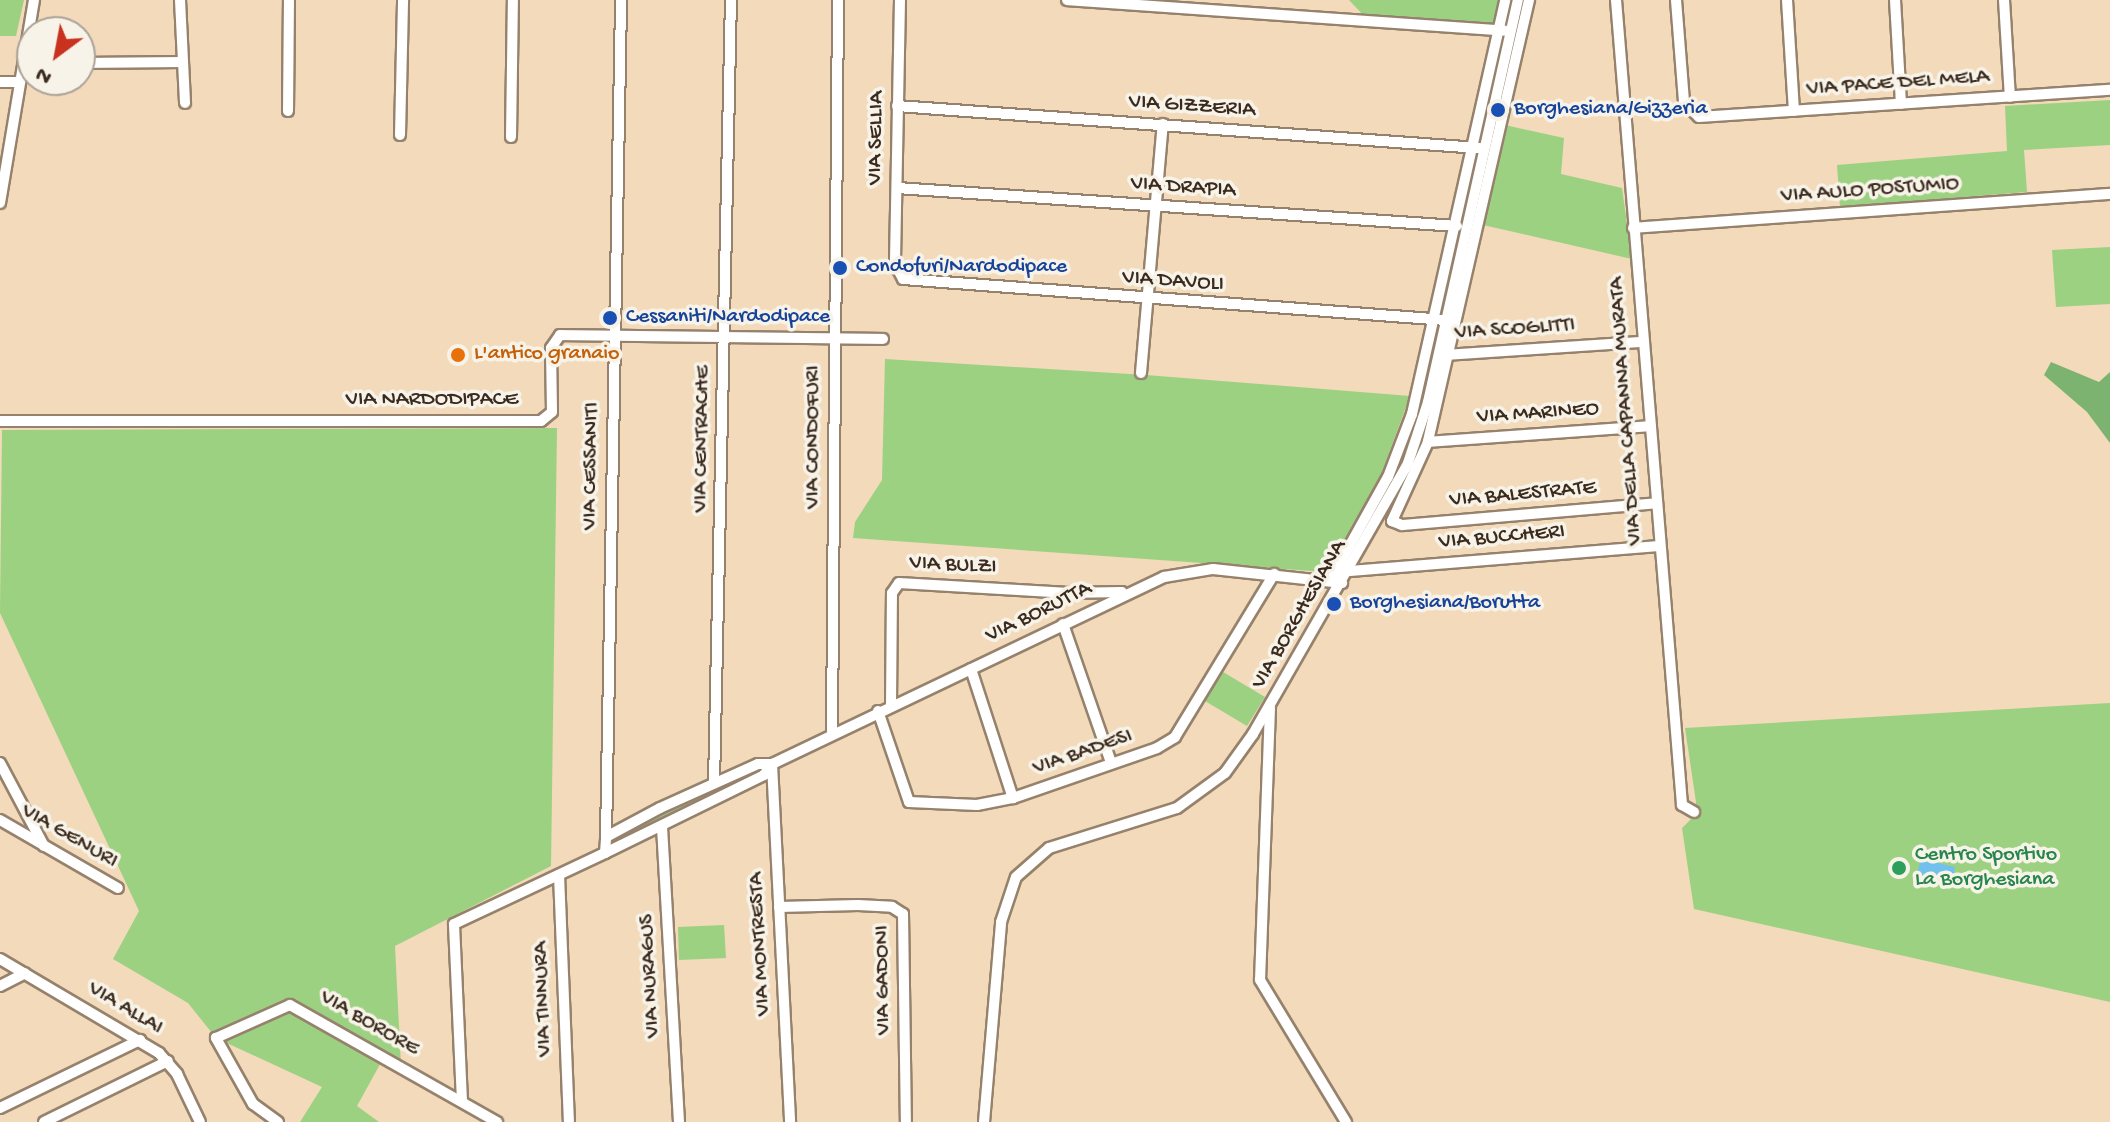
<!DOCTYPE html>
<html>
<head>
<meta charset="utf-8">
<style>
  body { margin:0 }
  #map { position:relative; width:2110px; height:1122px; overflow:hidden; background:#f2daba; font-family:"Gochi Hand",sans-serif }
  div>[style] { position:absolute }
  .green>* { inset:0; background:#9cd182 }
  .forest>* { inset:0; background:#7db370 }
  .water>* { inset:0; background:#72c1ec }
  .roads { filter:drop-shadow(2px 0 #96826c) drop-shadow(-2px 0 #96826c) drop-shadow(0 2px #96826c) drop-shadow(0 -2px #96826c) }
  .minor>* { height:10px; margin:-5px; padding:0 5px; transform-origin:5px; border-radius:5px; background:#fff }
  .dots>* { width:22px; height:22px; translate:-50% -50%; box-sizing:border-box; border:4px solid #f7f3e8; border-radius:50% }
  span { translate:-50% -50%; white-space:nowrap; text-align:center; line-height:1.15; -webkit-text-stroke:7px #f7f3e8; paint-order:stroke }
  .street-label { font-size:22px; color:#3b2a1e }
  .transit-label { font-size:22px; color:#164399 }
  .left { translate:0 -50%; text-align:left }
  .food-label { font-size:22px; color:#c56008 }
  .leisure-label { font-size:22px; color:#27864d }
  .north { position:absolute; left:16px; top:16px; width:80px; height:80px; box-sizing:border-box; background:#f7f3e8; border:2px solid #aca397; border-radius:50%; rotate:212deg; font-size:22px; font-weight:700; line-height:32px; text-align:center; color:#3b2a1e }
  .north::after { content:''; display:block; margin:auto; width:28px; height:36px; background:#c8321e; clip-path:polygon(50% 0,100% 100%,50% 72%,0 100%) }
</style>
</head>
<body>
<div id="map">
  <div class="green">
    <i style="clip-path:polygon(0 0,24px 0,16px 36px,0 36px)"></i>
    <i style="clip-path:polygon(1349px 0,1500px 0,1493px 25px,1365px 17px)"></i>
    <i style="clip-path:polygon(2110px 100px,2110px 145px,2024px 150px,2027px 192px,1840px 207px,1837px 165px,2007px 151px,2005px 106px)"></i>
    <i style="clip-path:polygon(1505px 125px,1564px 138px,1561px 174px,1622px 188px,1632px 259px,1483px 225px)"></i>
    <i style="clip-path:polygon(2110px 247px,2110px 304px,2056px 307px,2052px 250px)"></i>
    <i style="clip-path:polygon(885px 359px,1146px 375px,1410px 396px,1381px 475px,1326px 572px,853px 538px,855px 522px,882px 480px)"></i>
    <i style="clip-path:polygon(557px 428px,551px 866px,395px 946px,401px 1066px,384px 1057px,357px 1106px,379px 1122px,300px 1122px,322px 1087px,216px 1038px,188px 1003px,113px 959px,139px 911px,0 613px,2px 430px)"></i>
    <i style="clip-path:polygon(1223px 672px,1265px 697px,1247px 726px,1205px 701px)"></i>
    <i style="clip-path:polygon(2110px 703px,2110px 1002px,1694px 909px,1682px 828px,1693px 817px,1696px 802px,1685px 728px)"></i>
    <i style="clip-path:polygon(747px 772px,755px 773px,618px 841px,612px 838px)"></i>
    <i style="clip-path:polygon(724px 925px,726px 958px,679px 960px,678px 927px)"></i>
  </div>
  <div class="forest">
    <i style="clip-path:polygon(2051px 362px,2099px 382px,2110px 372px,2110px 443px,2087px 412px,2044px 375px)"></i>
  </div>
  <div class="water">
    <i style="clip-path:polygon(1921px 859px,1955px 867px,1952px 883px,1917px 874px)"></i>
  </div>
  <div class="roads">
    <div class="minor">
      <i style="left:180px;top:0;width:103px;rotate:87.2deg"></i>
      <i style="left:900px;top:0;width:264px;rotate:91.1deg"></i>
      <i style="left:895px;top:264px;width:17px;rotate:62deg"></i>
      <i style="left:903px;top:279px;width:545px;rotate:4.32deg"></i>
      <i style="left:1067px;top:0;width:439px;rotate:4deg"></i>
      <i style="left:1529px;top:0;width:453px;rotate:102.9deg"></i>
      <i style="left:1428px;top:442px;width:87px;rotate:114.5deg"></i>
      <i style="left:1392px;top:521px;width:11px;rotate:22deg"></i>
      <i style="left:1402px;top:525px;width:256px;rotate:-4.9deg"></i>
      <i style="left:1616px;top:0;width:808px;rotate:85.31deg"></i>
      <i style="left:1682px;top:805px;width:14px;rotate:30deg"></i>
      <i style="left:1676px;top:0;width:102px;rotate:85.5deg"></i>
      <i style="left:1684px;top:102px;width:21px;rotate:45deg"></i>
      <i style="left:1699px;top:117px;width:412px;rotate:-3.8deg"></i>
      <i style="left:1787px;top:0;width:111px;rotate:86.4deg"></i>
      <i style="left:1895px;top:0;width:104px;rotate:86.7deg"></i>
      <i style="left:2004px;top:0;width:97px;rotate:86.5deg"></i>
      <i style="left:80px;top:63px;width:103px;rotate:-0.6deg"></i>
      <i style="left:0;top:82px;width:17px"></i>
      <i style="left:897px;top:106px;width:584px;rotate:4.13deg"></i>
      <i style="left:288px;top:111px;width:111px;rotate:-89.5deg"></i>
      <i style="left:400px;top:135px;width:135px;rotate:-88.7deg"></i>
      <i style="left:511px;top:137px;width:137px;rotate:-89.2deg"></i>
      <i style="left:897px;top:188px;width:561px;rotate:3.88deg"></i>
      <i style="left:0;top:203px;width:206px;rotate:-80.5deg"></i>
      <i style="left:1633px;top:228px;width:478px;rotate:-4.1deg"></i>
      <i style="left:1446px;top:355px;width:197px;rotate:-3.8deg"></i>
      <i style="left:1141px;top:373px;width:250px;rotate:-85deg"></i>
      <i style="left:0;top:421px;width:541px"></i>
      <i style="left:541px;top:421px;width:14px;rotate:-39deg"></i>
      <i style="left:552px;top:412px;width:64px;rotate:-90.9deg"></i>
      <i style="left:551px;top:348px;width:16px;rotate:-55deg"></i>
      <i style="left:560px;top:335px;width:323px;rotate:0.7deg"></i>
      <i style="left:1428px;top:442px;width:223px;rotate:-4.1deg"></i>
      <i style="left:1349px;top:571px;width:309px;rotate:-4.6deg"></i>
      <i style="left:1330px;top:581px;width:119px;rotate:-60.9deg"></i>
      <i style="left:1388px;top:477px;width:67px;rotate:-69.1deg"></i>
      <i style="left:1412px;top:414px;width:424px;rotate:-77.3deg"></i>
      <i style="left:1063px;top:624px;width:147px;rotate:70.9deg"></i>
      <i style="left:971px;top:669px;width:136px;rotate:72deg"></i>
      <i style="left:891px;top:704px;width:111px;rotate:-89.5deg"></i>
      <i style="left:892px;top:593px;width:12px;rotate:-55deg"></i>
      <i style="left:899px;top:583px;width:166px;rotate:3.4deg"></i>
      <i style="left:1065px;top:593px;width:57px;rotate:-1deg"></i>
      <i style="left:1270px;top:708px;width:272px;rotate:92.1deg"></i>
      <i style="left:1260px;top:980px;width:166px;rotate:58.8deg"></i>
      <i style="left:878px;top:711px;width:96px;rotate:71.2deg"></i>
      <i style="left:909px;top:802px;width:68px;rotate:2.5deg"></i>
      <i style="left:977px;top:805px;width:37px;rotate:-11deg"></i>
      <i style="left:1013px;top:798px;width:152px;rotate:-19.1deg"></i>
      <i style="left:1157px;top:748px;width:21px;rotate:-31deg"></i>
      <i style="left:1175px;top:737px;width:191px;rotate:-58.7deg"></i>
      <i style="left:832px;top:731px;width:731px;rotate:-89.53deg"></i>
      <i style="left:0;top:763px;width:94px;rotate:62.1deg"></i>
      <i style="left:772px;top:764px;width:358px;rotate:87.1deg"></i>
      <i style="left:714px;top:783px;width:783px;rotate:-88.76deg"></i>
      <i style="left:0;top:820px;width:136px;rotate:30deg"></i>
      <i style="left:662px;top:827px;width:295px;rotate:86.7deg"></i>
      <i style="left:606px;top:837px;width:837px;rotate:-88.97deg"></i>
      <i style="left:605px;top:853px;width:177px;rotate:-26.1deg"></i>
      <i style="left:764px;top:775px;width:14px;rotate:-54deg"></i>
      <i style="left:559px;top:875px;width:247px;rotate:87.7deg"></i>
      <i style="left:779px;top:907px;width:79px;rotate:-1.5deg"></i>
      <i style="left:858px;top:905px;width:34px;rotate:3deg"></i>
      <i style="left:892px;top:907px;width:13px;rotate:32deg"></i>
      <i style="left:903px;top:914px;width:208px;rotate:89.2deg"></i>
      <i style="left:0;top:959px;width:185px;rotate:30.6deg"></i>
      <i style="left:159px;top:1053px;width:28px;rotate:49deg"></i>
      <i style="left:177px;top:1074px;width:53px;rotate:64.4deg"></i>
      <i style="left:0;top:986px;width:28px;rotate:-27deg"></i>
      <i style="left:462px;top:1101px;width:177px;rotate:-92.6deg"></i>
      <i style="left:454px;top:924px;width:167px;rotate:-25.2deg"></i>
      <i style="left:605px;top:853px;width:16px;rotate:-86deg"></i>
      <i style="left:606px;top:837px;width:61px;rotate:-28.2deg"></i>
      <i style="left:660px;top:808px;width:107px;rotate:-24.2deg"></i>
      <i style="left:758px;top:764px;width:14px"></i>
      <i style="left:772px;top:764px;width:434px;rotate:-25.5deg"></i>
      <i style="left:1164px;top:577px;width:50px;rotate:-9.3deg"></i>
      <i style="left:1213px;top:569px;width:130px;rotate:6.2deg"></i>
      <i style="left:0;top:1108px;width:156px;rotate:-25.9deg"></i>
      <i style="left:44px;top:1122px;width:138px;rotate:-26.2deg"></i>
      <i style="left:278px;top:1122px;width:31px;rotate:-144deg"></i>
      <i style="left:253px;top:1104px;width:76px;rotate:-119.3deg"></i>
      <i style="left:216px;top:1038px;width:81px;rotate:-24deg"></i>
      <i style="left:290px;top:1005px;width:238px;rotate:29.5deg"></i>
      <i style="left:984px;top:1122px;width:201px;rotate:-85.1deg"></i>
      <i style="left:1001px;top:922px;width:47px;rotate:-71.6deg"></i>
      <i style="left:1016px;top:877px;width:44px;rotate:-41.3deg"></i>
      <i style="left:1049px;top:848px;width:134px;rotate:-17.4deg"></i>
      <i style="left:1177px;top:808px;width:59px;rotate:-36.1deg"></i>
      <i style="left:1225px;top:773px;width:48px;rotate:-54.3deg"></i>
      <i style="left:1253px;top:734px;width:312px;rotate:-60.2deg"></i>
      <i style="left:1408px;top:463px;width:64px;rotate:-71.8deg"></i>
      <i style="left:1428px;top:402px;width:412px;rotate:-77.4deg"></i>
    </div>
  </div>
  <div class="dots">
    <i style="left:1498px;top:110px;background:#1a4fb4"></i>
    <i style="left:840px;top:268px;background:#1a4fb4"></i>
    <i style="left:610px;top:318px;background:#1a4fb4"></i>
    <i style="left:458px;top:355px;background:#e8710a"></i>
    <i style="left:1334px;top:604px;background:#1a4fb4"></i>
    <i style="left:1899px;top:868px;background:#2e9e5b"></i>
  </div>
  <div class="street-label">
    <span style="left:1898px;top:84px;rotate:-4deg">VIA PACE DEL MELA</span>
    <span style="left:1192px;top:107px;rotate:4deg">VIA GIZZERIA</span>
    <span style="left:877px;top:138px;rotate:-89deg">VIA SELLIA</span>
    <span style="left:1183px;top:188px;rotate:4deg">VIA DRAPIA</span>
    <span style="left:1870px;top:191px;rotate:-4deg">VIA AULO POSTUMIO</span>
    <span style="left:1173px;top:282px;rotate:4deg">VIA DAVOLI</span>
    <span style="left:1515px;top:330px;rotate:-4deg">VIA SCOGLITTI</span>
    <span style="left:432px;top:401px">VIA NARDODIPACE</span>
    <span style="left:1627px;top:411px;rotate:-94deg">VIA DELLA CAPANNA MURATA</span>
    <span style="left:1538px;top:414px;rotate:-4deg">VIA MARINEO</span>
    <span style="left:814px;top:437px;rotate:-90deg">VIA CONDOFURI</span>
    <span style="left:703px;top:439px;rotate:-89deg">VIA CENTRACHE</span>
    <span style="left:592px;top:466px;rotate:-89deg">VIA CESSANITI</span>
    <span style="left:1523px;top:495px;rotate:-5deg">VIA BALESTRATE</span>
    <span style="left:1502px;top:538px;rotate:-5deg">VIA BUCCHERI</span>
    <span style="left:953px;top:566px;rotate:3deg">VIA BULZI</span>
    <span style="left:1039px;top:613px;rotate:-26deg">VIA BORUTTA</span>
    <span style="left:1300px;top:615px;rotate:-60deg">VIA BORGHESIANA</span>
    <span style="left:1083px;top:753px;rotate:-19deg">VIA BADESI</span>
    <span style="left:69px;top:837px;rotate:30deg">VIA GENURI</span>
    <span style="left:761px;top:944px;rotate:-93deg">VIA MONTRESTA</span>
    <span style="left:651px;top:976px;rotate:-93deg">VIA NURAGUS</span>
    <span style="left:884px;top:980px;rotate:-91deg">VIA GADONI</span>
    <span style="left:544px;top:999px;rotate:-92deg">VIA TINNURA</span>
    <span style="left:125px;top:1009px;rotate:31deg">VIA ALLAI</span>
    <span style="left:369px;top:1024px;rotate:30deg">VIA BORORE</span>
  </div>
  <div class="transit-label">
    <span class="left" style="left:1514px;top:110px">Borghesiana/Gizzeria</span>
    <span class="left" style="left:856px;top:268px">Condofuri/Nardodipace</span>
    <span class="left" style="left:626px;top:318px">Cessaniti/Nardodipace</span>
    <span class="left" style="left:1350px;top:604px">Borghesiana/Borutta</span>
  </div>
  <div class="food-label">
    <span class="left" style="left:474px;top:355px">L'antico granaio</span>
  </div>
  <div class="leisure-label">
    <span class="left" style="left:1915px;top:868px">Centro Sportivo<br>La Borghesiana</span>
  </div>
  <div class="north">N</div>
</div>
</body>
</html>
